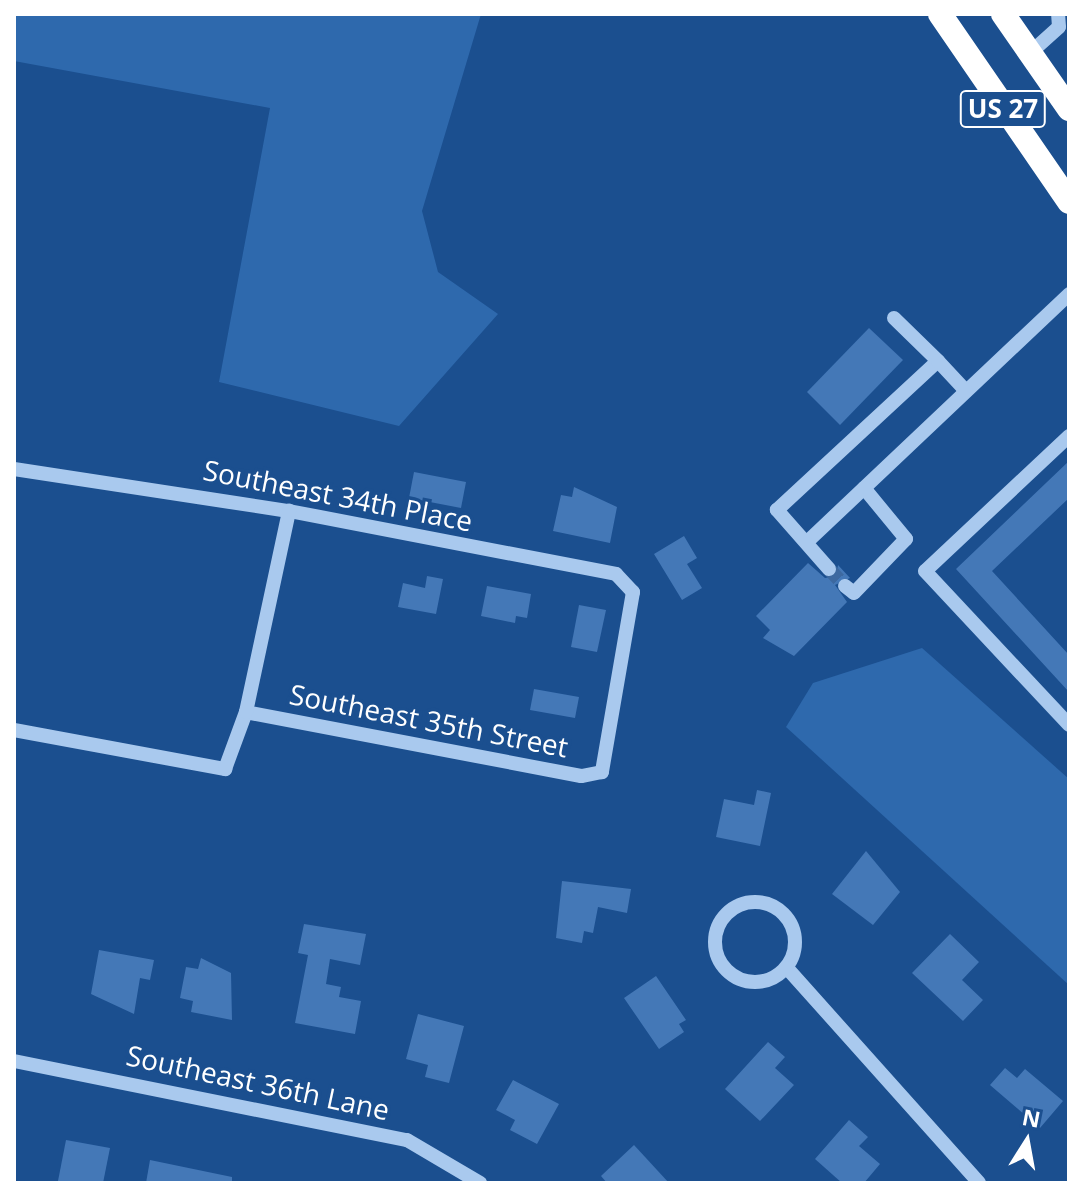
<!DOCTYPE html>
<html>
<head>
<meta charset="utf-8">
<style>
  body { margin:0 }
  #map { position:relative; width:1083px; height:1197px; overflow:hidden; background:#1b4f8f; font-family:"Open Sans",sans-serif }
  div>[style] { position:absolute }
  .green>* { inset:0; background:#2e69ad }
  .building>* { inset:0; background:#4478b7 }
  .minor-tunnel>* { height:14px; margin-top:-7px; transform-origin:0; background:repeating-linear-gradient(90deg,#3d69a0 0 14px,transparent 0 21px) }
  .minor>* { height:14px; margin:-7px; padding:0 7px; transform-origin:7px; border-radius:7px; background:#a9c9ee }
  .minor>.ring { margin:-7px; padding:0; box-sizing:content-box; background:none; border:14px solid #a9c9ee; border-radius:50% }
  .highway>* { height:24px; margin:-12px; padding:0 12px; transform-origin:12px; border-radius:12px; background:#fff }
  span { translate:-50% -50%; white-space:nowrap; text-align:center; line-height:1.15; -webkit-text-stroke:7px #1b4f8f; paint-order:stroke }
  .shield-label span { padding:2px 6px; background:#1b4f8f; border:2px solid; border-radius:6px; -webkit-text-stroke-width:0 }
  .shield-label { font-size:26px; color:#fff; font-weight:700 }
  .street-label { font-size:28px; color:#fff }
  .frame { position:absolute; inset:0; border:16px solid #fff; pointer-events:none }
  .north { position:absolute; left:987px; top:1101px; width:80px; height:80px; -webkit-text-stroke:6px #1b4f8f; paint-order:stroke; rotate:11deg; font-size:22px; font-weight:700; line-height:32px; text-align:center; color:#fff }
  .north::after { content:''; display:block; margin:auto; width:28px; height:36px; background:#fff; clip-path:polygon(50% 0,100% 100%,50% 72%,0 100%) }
</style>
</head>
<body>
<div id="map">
  <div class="green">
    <i style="clip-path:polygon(14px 14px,481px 14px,422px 211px,438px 272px,498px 314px,399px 426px,219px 382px,270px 108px,14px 61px)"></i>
    <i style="clip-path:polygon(922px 648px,1069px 779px,1069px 985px,786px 727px,813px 683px)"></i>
  </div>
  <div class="building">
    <i style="clip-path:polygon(869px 328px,903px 360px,840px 425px,807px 392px)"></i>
    <i style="clip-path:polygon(1069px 461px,1069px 498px,992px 571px,1069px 655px,1069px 692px,956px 569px)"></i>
    <i style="clip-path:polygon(414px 472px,466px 482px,461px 508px,409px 498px)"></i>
    <i style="clip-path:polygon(574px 487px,617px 507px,610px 543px,553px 531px,561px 495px,572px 497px)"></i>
    <i style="clip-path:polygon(684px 536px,697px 558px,687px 564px,702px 588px,682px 600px,654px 554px)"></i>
    <i style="clip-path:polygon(808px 563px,825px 578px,836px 576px,838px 565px,850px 578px,835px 585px,847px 602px,794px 656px,763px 638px,770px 630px,756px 616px)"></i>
    <i style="clip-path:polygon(427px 576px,443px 579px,436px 614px,398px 607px,403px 583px,425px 588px)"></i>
    <i style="clip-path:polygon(487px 586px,531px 594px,527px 618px,516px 616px,515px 623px,481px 616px)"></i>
    <i style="clip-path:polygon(579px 605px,606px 610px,597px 652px,571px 647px)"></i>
    <i style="clip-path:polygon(534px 689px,579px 697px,575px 718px,530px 710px)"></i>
    <i style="clip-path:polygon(757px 790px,771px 793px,760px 846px,716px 837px,724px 799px,754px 805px)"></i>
    <i style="clip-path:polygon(866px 851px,900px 892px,873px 925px,832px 894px)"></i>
    <i style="clip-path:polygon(562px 881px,631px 889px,627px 913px,598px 907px,593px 933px,584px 931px,582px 943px,556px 938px)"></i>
    <i style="clip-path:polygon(304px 924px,366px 934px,360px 965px,330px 959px,326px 984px,341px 987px,339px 997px,361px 1001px,355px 1034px,295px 1023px,308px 955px,298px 953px)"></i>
    <i style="clip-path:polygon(950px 934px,979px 962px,962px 980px,983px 1000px,963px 1021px,912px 973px)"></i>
    <i style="clip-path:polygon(99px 950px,154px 960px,150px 980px,140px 978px,134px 1014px,91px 994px)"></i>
    <i style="clip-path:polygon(201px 958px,231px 973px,232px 1020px,191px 1012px,193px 1001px,180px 998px,186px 967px,198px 969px)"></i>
    <i style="clip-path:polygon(656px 976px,686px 1020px,679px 1024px,684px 1032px,659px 1049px,624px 998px)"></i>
    <i style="clip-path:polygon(418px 1014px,464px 1026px,449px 1083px,425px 1077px,428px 1065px,406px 1059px)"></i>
    <i style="clip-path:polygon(768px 1042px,785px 1057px,775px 1068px,794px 1085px,760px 1121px,725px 1089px)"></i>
    <i style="clip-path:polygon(1005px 1068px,1017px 1078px,1025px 1069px,1063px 1101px,1040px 1128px,990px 1085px)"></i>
    <i style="clip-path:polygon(513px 1080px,559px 1104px,537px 1144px,510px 1130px,515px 1120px,496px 1110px)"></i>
    <i style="clip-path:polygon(849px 1120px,868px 1137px,859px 1146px,880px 1164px,864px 1183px,842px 1183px,815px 1159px)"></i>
    <i style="clip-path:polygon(66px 1140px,110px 1148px,103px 1183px,58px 1181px)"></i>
    <i style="clip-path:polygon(634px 1145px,669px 1183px,607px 1183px,601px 1176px)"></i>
    <i style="clip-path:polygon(150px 1160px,232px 1177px,232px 1183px,146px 1183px)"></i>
  </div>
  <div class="minor-tunnel">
    <i style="left:829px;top:569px;width:23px;rotate:47deg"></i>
  </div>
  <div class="minor">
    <i style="left:1029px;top:54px;width:40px;rotate:-42deg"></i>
    <i style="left:1059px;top:27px;width:13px;rotate:-94deg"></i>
    <i style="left:894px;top:318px;width:62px;rotate:44.3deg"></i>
    <i style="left:1069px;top:436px;width:197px;rotate:136.8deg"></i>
    <i style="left:925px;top:571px;width:211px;rotate:46.9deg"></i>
    <i style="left:14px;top:469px;width:278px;rotate:8.7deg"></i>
    <i style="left:289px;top:511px;width:333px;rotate:10.9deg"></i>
    <i style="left:616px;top:574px;width:25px;rotate:47deg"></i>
    <i style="left:633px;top:592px;width:183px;rotate:99.8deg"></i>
    <i style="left:602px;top:772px;width:21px;rotate:169deg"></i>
    <i style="left:581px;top:776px;width:341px;rotate:-169.2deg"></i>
    <i style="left:807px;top:542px;width:361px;rotate:-43.4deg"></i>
    <i style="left:829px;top:569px;width:79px;rotate:-131.4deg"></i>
    <i style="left:777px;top:510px;width:219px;rotate:-42.8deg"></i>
    <i style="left:938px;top:361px;width:41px;rotate:47deg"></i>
    <i style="left:845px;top:586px;width:11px;rotate:38deg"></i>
    <i style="left:854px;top:593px;width:75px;rotate:-46.1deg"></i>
    <i style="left:906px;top:539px;width:66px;rotate:-129.5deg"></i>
    <i style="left:14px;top:730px;width:215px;rotate:10.5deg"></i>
    <i style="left:225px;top:769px;width:61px;rotate:-69.8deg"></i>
    <i style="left:246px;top:712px;width:206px;rotate:-77.9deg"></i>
    <i class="ring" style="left:715px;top:902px;width:66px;height:66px"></i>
    <i style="left:787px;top:968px;width:288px;rotate:48.2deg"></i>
    <i style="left:14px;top:1061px;width:401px;rotate:11.4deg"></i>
    <i style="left:407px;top:1140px;width:85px;rotate:30.5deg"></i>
  </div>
  <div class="highway">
    <i style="left:940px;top:14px;width:228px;rotate:55.5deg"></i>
    <i style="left:1003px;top:14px;width:116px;rotate:55.2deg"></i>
  </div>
  <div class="shield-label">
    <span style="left:1003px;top:109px">US 27</span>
  </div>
  <div class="street-label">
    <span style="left:338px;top:495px;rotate:11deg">Southeast 34th Place</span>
    <span style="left:429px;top:720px;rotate:11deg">Southeast 35th Street</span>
    <span style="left:258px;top:1082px;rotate:12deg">Southeast 36th Lane</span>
  </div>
  <div class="frame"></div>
  <div class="north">N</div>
</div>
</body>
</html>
